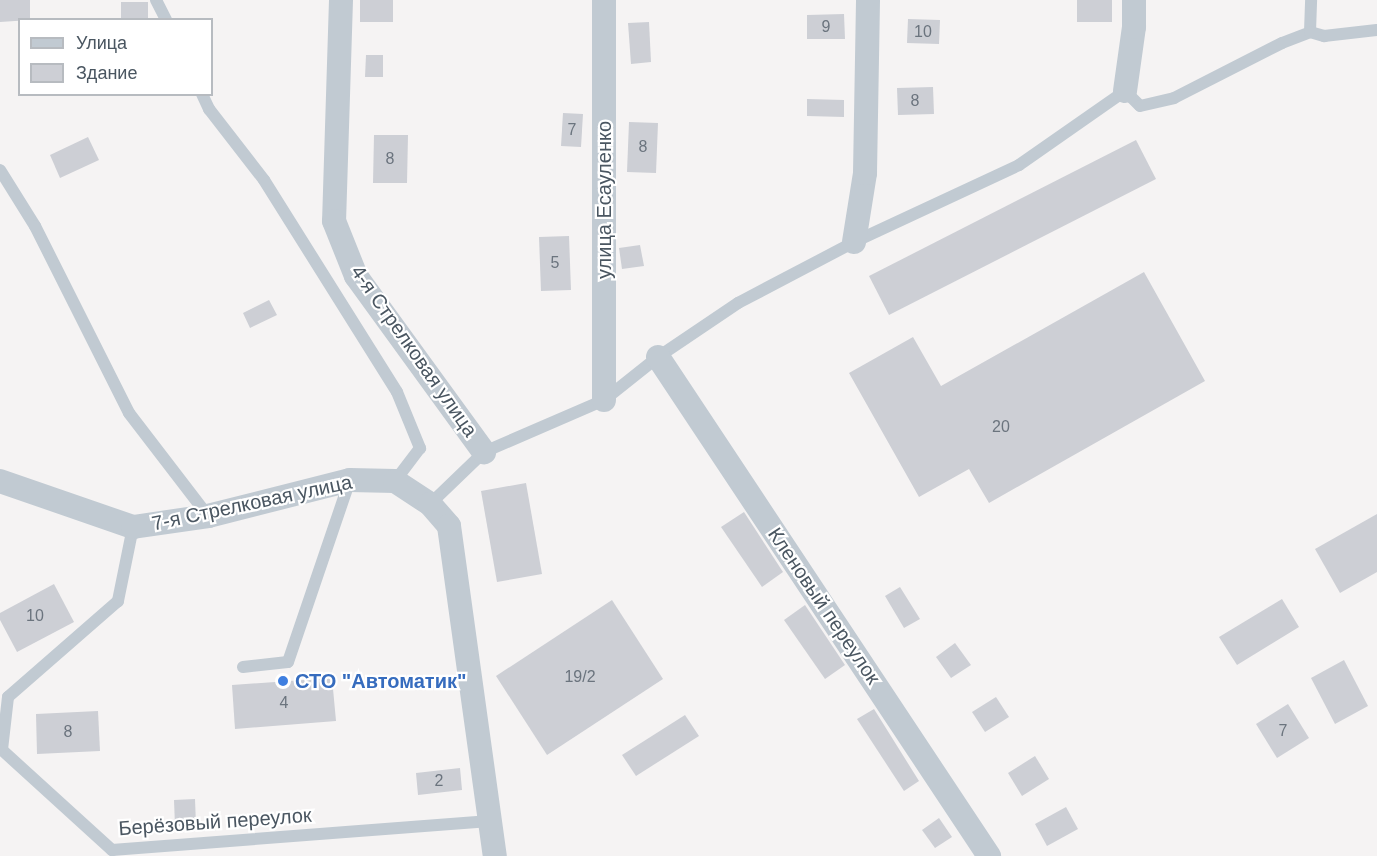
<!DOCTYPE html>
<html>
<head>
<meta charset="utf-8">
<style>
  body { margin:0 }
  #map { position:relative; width:1377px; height:856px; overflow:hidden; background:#f5f3f3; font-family:Arial,sans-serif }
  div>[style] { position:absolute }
  .building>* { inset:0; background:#cdcfd5 }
  .lane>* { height:12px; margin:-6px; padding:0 6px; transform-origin:6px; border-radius:6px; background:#c1cad2 }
  .street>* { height:24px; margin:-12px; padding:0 12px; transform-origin:12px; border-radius:12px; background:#c1cad2 }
  .dots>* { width:16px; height:16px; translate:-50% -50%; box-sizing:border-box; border:3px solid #fff; border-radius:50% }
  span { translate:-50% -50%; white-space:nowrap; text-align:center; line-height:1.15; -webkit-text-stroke:4.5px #fff; paint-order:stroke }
  .number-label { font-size:16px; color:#6b747e }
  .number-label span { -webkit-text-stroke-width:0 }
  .street-label { font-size:20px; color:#4a5661 }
  .shop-label { font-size:20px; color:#366cbe; font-weight:700 }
  .left { translate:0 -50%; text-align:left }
  .legend { position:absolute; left:18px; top:18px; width:195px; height:78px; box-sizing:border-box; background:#fff; border:2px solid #b7bbc0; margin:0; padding:8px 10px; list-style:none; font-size:18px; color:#4a5661 }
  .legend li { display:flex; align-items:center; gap:12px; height:30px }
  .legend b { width:30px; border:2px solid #b7bbc0 }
</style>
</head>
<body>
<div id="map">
  <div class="building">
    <i style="clip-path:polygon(0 0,30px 0,30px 20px,0 22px)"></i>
    <i style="clip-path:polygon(360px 0,393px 0,393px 22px,360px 22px)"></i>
    <i style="clip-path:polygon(1077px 0,1112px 0,1112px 22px,1077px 22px)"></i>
    <i style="clip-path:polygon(121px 2px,148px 2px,148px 20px,121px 20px)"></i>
    <i style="clip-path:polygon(844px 14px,845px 39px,807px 39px,807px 15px)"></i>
    <i style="clip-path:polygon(908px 19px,940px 20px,939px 44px,907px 43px)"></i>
    <i style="clip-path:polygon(649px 22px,651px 62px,631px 64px,628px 23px)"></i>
    <i style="clip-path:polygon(366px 55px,383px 55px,383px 77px,365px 77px)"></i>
    <i style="clip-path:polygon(933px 87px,934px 114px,898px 115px,897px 88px)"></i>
    <i style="clip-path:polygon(807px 99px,844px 100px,844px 117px,807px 116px)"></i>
    <i style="clip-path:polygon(563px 113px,583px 114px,581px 147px,561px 146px)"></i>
    <i style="clip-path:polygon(629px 122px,658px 123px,656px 173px,627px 172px)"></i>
    <i style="clip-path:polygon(374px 135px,408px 135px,407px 183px,373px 183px)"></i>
    <i style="clip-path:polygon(88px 137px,99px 160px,60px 178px,50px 155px)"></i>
    <i style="clip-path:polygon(1136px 140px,1156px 179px,889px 315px,869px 276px)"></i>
    <i style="clip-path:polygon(569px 236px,571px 290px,541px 291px,539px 237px)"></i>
    <i style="clip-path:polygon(640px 245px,644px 266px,622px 269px,619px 248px)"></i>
    <i style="clip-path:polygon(1144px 272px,1205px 381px,989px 503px,969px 469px,919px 497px,849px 373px,913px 337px,941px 386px)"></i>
    <i style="clip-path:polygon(269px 300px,277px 315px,250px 328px,243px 313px)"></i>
    <i style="clip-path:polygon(526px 483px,542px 574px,497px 582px,481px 491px)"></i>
    <i style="clip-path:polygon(744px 512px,783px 572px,762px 587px,721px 527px)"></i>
    <i style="clip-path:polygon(1377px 514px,1377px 572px,1340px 593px,1315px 549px)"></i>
    <i style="clip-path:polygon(54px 584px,74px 622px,17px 652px,0 620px,0 613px)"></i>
    <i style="clip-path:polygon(900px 587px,920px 619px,904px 628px,885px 596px)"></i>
    <i style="clip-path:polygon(1282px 599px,1299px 627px,1237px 665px,1219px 637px)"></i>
    <i style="clip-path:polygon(612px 600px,663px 679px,547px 755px,496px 676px)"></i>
    <i style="clip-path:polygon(805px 605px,845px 665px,825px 679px,784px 620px)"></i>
    <i style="clip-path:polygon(955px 643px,971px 665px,951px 678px,936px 657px)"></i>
    <i style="clip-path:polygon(1344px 660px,1368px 706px,1335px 724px,1311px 678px)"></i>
    <i style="clip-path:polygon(332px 678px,336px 721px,235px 729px,232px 685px)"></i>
    <i style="clip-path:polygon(996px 697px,1009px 717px,985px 732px,972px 712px)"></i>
    <i style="clip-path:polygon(1288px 704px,1309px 738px,1277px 758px,1256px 724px)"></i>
    <i style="clip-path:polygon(874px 709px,919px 781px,904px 791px,857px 719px)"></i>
    <i style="clip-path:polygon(98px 711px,100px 751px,37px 754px,36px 714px)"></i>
    <i style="clip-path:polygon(685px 715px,699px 736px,636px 776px,622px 755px)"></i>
    <i style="clip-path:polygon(1035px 756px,1049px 779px,1022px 796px,1008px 773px)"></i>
    <i style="clip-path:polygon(460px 768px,462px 790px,418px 795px,416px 773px)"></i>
    <i style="clip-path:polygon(195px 799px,196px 825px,175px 826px,174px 800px)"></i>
    <i style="clip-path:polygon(1066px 807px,1078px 829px,1047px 846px,1035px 824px)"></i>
    <i style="clip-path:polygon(939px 818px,952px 837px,935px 848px,922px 830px)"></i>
  </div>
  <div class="lane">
    <i style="left:156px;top:0;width:22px;rotate:63deg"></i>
    <i style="left:1310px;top:32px;width:32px;rotate:-88deg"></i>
    <i style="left:202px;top:94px;width:17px;rotate:65deg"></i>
    <i style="left:209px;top:109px;width:90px;rotate:52.2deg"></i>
    <i style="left:264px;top:180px;width:250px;rotate:57.9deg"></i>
    <i style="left:397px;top:392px;width:61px;rotate:67.7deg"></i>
    <i style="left:420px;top:448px;width:41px;rotate:127.1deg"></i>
    <i style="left:0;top:170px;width:66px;rotate:58deg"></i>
    <i style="left:35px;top:226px;width:209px;rotate:63.3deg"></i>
    <i style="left:129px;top:413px;width:130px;rotate:52.5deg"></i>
    <i style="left:430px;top:504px;width:75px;rotate:-43.9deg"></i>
    <i style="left:484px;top:452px;width:131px;rotate:-23.4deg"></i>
    <i style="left:604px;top:400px;width:69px;rotate:-38.5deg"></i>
    <i style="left:658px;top:357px;width:97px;rotate:-34deg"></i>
    <i style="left:738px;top:303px;width:131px;rotate:-27.7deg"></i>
    <i style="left:854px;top:242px;width:182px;rotate:-25deg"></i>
    <i style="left:1019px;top:165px;width:129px;rotate:-34.9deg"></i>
    <i style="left:1125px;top:91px;width:21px;rotate:45deg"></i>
    <i style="left:1140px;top:106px;width:35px;rotate:-13deg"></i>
    <i style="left:1174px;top:98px;width:121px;rotate:-27deg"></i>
    <i style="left:1282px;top:43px;width:30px;rotate:-21deg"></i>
    <i style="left:1310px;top:32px;width:15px;rotate:16deg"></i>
    <i style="left:1324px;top:36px;width:53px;rotate:-6.5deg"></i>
    <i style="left:133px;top:527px;width:76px;rotate:101.5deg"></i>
    <i style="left:118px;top:601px;width:146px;rotate:138.9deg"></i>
    <i style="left:8px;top:697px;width:53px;rotate:96.5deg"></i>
    <i style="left:2px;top:750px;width:149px;rotate:42.3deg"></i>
    <i style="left:112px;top:850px;width:379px;rotate:-4.4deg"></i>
    <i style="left:243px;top:667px;width:45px;rotate:-6.3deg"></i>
    <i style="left:288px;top:662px;width:192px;rotate:-71.2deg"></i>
  </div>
  <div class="street">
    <i style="left:341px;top:0;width:221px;rotate:91.8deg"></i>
    <i style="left:334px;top:221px;width:59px;rotate:68.2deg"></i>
    <i style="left:356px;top:276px;width:218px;rotate:54deg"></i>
    <i style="left:1125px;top:91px;width:65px;rotate:-82deg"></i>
    <i style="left:1134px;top:27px;width:27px;rotate:-90deg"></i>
    <i style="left:854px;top:242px;width:70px;rotate:-80.9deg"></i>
    <i style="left:865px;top:173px;width:173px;rotate:-89deg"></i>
    <i style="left:658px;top:357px;width:599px;rotate:56.44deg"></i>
    <i style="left:604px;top:400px;width:400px;rotate:-90deg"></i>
    <i style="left:0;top:481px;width:141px;rotate:19.1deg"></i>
    <i style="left:133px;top:527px;width:76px;rotate:-8.3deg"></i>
    <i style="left:208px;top:516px;width:146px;rotate:-14.2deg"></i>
    <i style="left:350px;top:480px;width:45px;rotate:1.3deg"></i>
    <i style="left:395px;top:481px;width:42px;rotate:33.3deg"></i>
    <i style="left:430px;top:504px;width:29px;rotate:49deg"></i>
    <i style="left:449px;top:526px;width:333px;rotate:82.1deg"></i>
  </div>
  <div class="dots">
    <i style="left:283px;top:681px;background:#3f7fe0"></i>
  </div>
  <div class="number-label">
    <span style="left:826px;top:27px">9</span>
    <span style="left:923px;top:32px">10</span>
    <span style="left:915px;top:101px">8</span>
    <span style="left:572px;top:130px">7</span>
    <span style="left:643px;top:147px">8</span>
    <span style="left:390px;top:159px">8</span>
    <span style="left:555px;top:263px">5</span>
    <span style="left:1001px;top:427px">20</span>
    <span style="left:35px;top:616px">10</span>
    <span style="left:580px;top:677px">19/2</span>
    <span style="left:284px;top:703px">4</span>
    <span style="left:1283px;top:731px">7</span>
    <span style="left:68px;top:732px">8</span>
    <span style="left:439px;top:781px">2</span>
  </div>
  <div class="street-label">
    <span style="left:604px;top:200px;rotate:-90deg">улица Есауленко</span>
    <span style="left:414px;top:351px;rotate:55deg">4-я Стрелковая улица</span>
    <span style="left:252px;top:503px;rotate:-12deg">7-я Стрелковая улица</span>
    <span style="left:824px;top:606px;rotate:56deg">Кленовый переулок</span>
    <span style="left:215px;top:822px;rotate:-4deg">Берёзовый переулок</span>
  </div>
  <div class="shop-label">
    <span class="left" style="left:295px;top:681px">СТО "Автоматик"</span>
  </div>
  <ul class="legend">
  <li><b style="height:8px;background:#c1cad2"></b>Улица</li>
  <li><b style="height:16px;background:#cdcfd5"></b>Здание</li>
  </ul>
</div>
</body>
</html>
